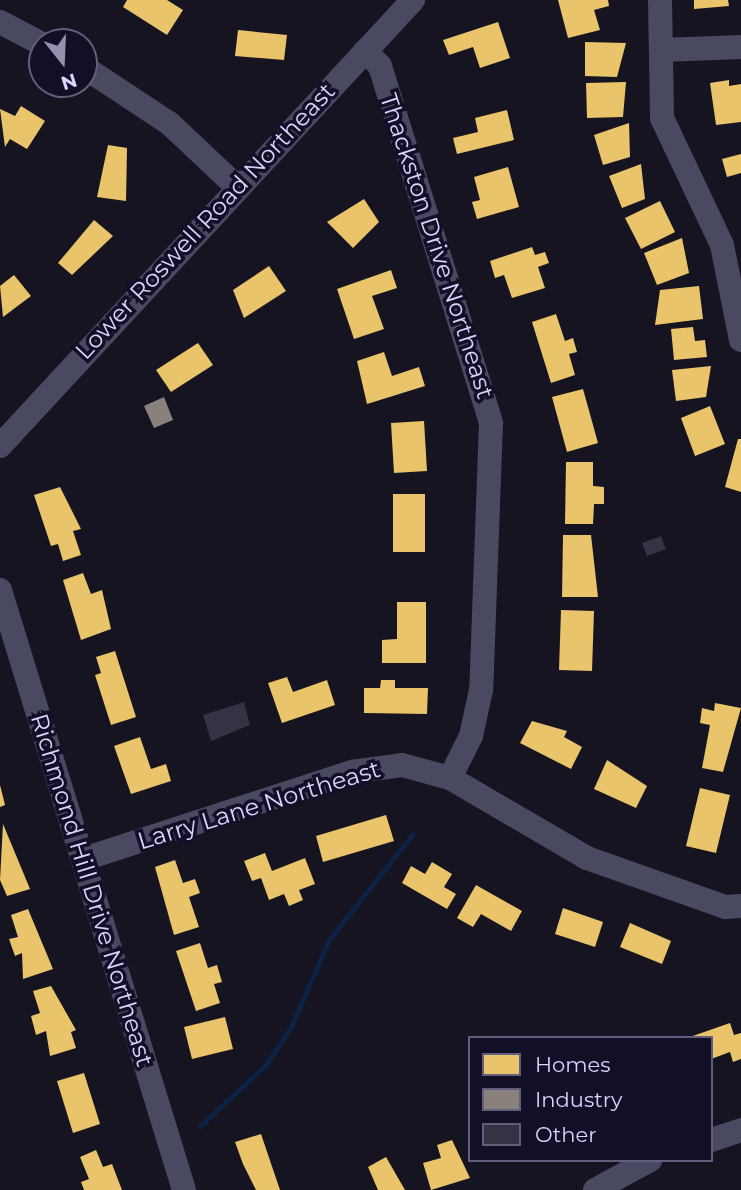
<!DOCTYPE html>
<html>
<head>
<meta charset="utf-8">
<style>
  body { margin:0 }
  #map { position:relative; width:741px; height:1190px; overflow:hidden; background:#161421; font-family:Montserrat,sans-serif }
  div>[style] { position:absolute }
  .homes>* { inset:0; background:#e9c46a }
  .industry>* { inset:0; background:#8a817c }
  .stream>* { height:4.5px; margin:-2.25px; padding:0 2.25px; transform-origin:2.25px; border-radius:2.25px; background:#0d2144 }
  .building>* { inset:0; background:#343243 }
  .minor>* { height:24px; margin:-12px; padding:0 12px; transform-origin:12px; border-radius:12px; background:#4a4962 }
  span { translate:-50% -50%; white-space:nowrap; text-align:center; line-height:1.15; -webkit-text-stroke:7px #130f26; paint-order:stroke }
  .street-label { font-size:24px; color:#d9d4ff }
  .legend { position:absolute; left:468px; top:1036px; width:245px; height:126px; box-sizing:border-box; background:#130f26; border:2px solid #625e7d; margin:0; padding:9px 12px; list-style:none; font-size:21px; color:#d9d4ff }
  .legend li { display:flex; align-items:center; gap:14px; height:35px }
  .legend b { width:35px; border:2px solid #625e7d }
  .north { position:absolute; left:28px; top:28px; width:70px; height:70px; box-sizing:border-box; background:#130f26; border:2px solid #625e7d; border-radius:50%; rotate:162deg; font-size:19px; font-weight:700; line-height:28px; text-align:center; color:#d9d4ff }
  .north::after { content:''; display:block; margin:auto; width:24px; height:32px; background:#9591b1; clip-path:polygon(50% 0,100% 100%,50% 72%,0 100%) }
</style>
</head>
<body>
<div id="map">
  <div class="homes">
    <i style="clip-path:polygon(127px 0,167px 0,183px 10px,167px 35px,123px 7px)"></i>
    <i style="clip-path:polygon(558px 0,608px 0,609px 6px,594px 10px,600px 30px,568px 38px)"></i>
    <i style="clip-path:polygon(694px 0,728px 0,729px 6px,694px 9px)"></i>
    <i style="clip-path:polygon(498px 22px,510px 58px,480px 68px,473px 47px,449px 55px,443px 40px)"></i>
    <i style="clip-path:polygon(238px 30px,287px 35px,284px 60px,235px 56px)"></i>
    <i style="clip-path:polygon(585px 42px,626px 43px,617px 77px,585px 76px)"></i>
    <i style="clip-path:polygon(729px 80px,729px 86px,741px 84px,741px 122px,716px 125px,710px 83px)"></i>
    <i style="clip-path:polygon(626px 82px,623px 117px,587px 118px,586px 83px)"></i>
    <i style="clip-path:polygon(21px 106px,45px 121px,27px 149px,10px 139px,5px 147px,0 109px,15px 116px)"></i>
    <i style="clip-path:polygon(507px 110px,514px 140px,457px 154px,453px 138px,478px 132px,475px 118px)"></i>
    <i style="clip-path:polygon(629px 123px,630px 157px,603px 165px,594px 135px)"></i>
    <i style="clip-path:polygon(108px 145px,127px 148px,126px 201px,97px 197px)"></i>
    <i style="clip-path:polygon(741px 154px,741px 173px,727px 177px,722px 159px)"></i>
    <i style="clip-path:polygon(641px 164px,645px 199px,622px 208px,609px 176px)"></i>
    <i style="clip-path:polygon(508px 167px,519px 207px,477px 219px,472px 202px,480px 200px,474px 177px)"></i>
    <i style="clip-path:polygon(364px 199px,379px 222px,353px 248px,327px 222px)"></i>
    <i style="clip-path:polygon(660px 201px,675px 232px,641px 249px,625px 218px)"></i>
    <i style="clip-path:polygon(94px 220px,113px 236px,72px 275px,58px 263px)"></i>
    <i style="clip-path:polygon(682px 238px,689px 273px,657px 285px,644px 253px)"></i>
    <i style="clip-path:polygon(532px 247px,535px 255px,545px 252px,549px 263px,538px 267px,545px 288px,512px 298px,504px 275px,495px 278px,490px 261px)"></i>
    <i style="clip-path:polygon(269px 266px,286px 291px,244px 318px,233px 290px)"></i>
    <i style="clip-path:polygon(391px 270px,397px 288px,372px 296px,384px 329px,354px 339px,337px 289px)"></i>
    <i style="clip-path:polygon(14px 275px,31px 296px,3px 317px,0 286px)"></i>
    <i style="clip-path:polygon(699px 286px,703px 319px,655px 325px,660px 290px)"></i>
    <i style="clip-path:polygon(556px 314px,565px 341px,573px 338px,577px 352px,569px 354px,575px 375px,551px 383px,532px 322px)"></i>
    <i style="clip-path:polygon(693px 327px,695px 341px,705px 340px,707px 357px,674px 360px,671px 329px)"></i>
    <i style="clip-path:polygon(198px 343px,213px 365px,171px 392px,156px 370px)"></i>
    <i style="clip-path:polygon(384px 352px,392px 376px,419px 367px,425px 386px,367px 404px,357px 361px)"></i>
    <i style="clip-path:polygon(711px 366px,706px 397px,676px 401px,672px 370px)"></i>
    <i style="clip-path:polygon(583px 389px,598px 443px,567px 452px,552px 397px)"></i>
    <i style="clip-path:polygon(710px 406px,725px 444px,695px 456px,681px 418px)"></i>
    <i style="clip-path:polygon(424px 421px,427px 471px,394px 473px,391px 423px)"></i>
    <i style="clip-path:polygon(738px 439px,741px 439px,741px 492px,725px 487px)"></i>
    <i style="clip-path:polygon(566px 462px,593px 462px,593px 486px,604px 487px,604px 504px,594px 504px,593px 524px,565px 524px)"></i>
    <i style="clip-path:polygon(60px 487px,81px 529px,73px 531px,81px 555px,63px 561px,58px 544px,51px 546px,34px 495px)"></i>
    <i style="clip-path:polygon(393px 494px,425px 494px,425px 552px,393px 552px)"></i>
    <i style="clip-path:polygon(563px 535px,591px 535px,598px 597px,562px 597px)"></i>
    <i style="clip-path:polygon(83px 573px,91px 594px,102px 590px,111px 629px,81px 640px,63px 580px)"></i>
    <i style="clip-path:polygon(397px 602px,426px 602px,426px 663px,382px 663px,382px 640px,397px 639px)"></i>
    <i style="clip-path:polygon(561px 610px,594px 611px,592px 671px,559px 670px)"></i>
    <i style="clip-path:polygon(115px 651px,136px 717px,111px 725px,95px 675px,101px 673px,96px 657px)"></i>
    <i style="clip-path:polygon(287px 677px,293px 692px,327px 680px,335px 705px,282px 723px,268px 683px)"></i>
    <i style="clip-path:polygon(381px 680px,395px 680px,395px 688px,428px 688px,427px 714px,364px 713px,364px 688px,380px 688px)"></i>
    <i style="clip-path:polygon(715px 703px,741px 708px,723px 772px,702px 768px,710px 725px,700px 723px,702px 708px,714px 711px)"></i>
    <i style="clip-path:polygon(532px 721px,567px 731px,564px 737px,582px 747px,571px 769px,520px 743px)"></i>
    <i style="clip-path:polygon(140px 737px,151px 769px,166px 764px,171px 781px,131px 794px,114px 746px)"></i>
    <i style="clip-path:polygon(607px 760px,647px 786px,636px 808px,594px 789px)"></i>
    <i style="clip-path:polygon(0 785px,5px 805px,0 807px)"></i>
    <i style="clip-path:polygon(700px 788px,730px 795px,716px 853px,686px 846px)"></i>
    <i style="clip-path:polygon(386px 815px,394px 841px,323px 862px,316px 836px)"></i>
    <i style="clip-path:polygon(3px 824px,30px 889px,7px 896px,0 880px)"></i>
    <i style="clip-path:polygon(265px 853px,272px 871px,305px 858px,315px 884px,299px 890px,303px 900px,289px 906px,284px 894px,269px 900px,261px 878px,252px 881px,244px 861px)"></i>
    <i style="clip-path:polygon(175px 860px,183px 883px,195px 879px,200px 893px,189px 897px,199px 927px,174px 935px,155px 867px)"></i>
    <i style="clip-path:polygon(432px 862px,452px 874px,444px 887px,456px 894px,447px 909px,402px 883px,411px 866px,425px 874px)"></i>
    <i style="clip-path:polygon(476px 885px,522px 911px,511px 931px,481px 914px,473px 927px,457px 918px)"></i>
    <i style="clip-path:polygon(563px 908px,603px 922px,595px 947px,555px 934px)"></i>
    <i style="clip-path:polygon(28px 909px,53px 969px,23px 979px,22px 953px,15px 956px,9px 939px,18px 937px,11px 915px)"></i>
    <i style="clip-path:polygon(630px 923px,671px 941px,662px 964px,620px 947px)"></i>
    <i style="clip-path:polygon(200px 943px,208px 968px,217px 965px,222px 982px,214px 984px,220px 1003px,196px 1011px,176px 951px)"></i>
    <i style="clip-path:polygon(51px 986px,76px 1030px,71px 1032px,76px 1048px,50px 1056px,46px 1031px,36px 1035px,31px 1016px,40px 1013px,33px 991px)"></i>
    <i style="clip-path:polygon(225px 1017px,233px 1049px,192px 1059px,184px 1027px)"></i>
    <i style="clip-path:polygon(730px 1023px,734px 1035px,741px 1033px,741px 1059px,733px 1062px,730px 1052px,711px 1059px,711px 1038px,687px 1038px)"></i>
    <i style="clip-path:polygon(84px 1073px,100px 1124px,73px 1133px,57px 1081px)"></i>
    <i style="clip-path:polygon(261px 1134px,280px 1190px,256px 1190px,243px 1164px,235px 1142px)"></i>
    <i style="clip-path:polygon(452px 1140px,470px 1178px,431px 1190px,423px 1163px,441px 1158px,437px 1145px)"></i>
    <i style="clip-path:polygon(96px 1150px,103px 1167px,112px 1164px,122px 1190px,84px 1190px,81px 1182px,89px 1179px,80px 1157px)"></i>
    <i style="clip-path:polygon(386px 1157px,405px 1190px,378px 1190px,368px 1167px)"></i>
  </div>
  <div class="industry">
    <i style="clip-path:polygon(164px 397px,173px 420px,154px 428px,144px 406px)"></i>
  </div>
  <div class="stream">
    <i style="left:200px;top:1126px;width:88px;rotate:-42.7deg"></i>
    <i style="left:265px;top:1066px;width:47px;rotate:-56.3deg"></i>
    <i style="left:291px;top:1027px;width:95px;rotate:-66.4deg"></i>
    <i style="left:329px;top:940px;width:134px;rotate:-51.7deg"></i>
  </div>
  <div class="building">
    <i style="clip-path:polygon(661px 536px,666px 549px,647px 556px,642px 543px)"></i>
    <i style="clip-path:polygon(244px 702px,250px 725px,211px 741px,203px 715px)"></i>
  </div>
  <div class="minor">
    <i style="left:660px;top:0;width:118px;rotate:89deg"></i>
    <i style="left:662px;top:118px;width:140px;rotate:64.7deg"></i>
    <i style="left:722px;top:245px;width:97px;rotate:78.7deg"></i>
    <i style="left:0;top:22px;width:47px;rotate:27.6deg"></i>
    <i style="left:661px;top:50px;width:80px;rotate:-2.1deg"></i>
    <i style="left:365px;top:51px;width:21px;rotate:45deg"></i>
    <i style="left:380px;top:66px;width:374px;rotate:72.7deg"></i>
    <i style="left:491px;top:423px;width:267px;rotate:92.1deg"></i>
    <i style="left:481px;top:690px;width:47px;rotate:102.3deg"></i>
    <i style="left:471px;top:736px;width:47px;rotate:116.6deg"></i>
    <i style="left:84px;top:67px;width:102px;rotate:33.4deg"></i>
    <i style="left:169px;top:123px;width:92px;rotate:43.2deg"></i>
    <i style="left:0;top:446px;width:608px;rotate:-47.2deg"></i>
    <i style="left:0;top:590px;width:628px;rotate:72.95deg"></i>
    <i style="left:84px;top:859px;width:282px;rotate:-18deg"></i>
    <i style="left:352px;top:772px;width:50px;rotate:-8deg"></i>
    <i style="left:402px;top:765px;width:50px;rotate:15.2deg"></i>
    <i style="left:450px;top:778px;width:159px;rotate:30.3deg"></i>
    <i style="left:587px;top:858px;width:146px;rotate:19.5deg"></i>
    <i style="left:725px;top:907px;width:16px;rotate:-4deg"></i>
    <i style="left:711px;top:1140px;width:32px;rotate:-18deg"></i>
    <i style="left:595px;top:1190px;width:63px;rotate:-28.6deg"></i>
  </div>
  <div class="street-label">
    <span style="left:205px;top:221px;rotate:-47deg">Lower Roswell Road Northeast</span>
    <span style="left:437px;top:246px;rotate:72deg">Thackston Drive Northeast</span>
    <span style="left:259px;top:805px;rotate:-17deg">Larry Lane Northeast</span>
    <span style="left:92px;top:890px;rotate:73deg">Richmond Hill Drive Northeast</span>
  </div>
  <ul class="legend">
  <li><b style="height:19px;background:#e9c46a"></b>Homes</li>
  <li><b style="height:19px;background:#8a817c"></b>Industry</li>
  <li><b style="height:19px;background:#343243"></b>Other</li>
  </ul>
  <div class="north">N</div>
</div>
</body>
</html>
